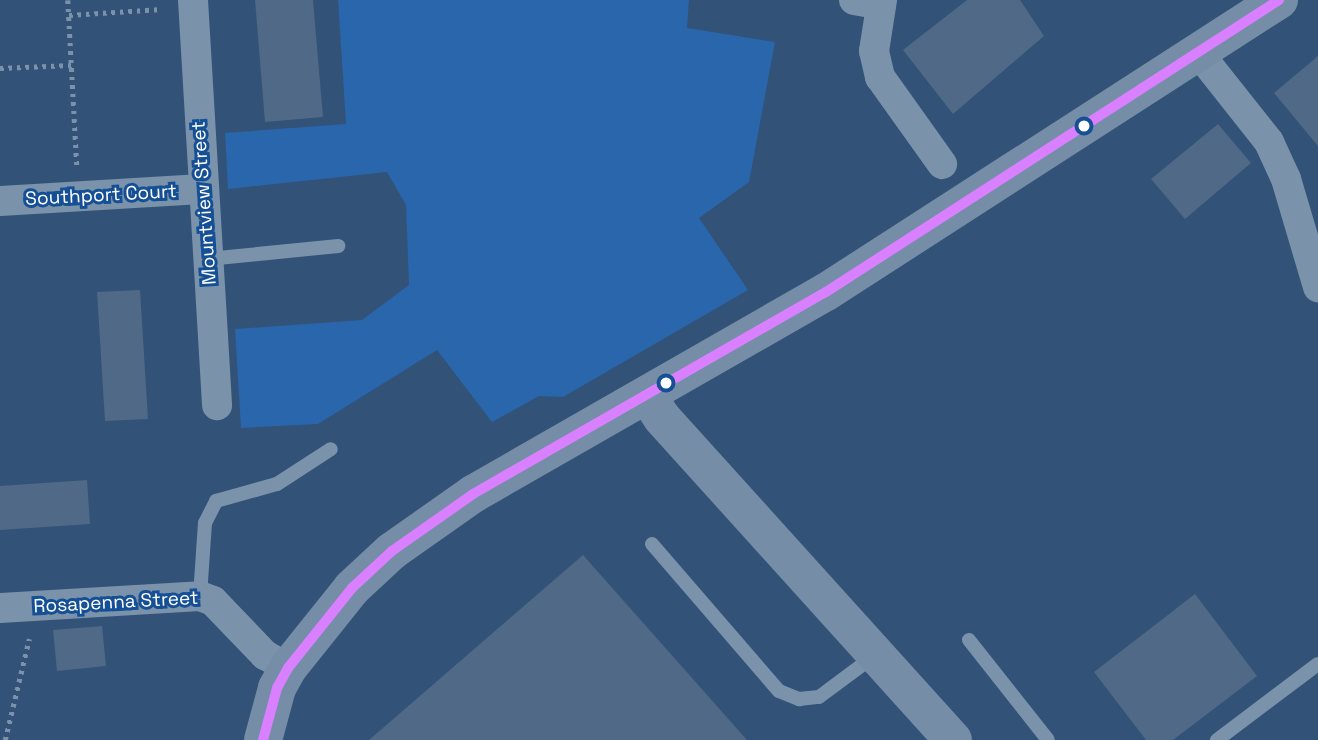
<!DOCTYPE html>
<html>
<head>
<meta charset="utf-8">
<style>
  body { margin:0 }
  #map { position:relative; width:1318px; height:740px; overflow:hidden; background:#325278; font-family:"Space Grotesk",sans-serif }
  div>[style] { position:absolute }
  .green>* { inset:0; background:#2966ac }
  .building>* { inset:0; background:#4f6987 }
  .path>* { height:4.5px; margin-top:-2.25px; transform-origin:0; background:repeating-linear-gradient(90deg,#7b92ab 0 3.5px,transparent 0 8.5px) }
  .lane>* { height:14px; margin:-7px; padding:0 7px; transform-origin:7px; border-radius:7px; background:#7b92ab }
  .street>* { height:30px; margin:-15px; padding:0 15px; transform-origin:15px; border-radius:15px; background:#7b92ab }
  .secondary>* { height:38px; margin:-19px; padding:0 19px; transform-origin:19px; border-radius:19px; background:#768da7 }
  .bus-1>* { height:10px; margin:-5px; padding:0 5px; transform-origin:5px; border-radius:5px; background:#d880ff }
  .dots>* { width:19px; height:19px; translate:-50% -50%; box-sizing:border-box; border:4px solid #154f95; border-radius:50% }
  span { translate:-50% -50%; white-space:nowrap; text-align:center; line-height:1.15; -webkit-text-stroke:6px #154f95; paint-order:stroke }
  .street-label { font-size:19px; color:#fff }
</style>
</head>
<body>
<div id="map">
  <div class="green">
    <i style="clip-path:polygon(338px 0,689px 0,687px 28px,775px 42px,749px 182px,699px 218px,748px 290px,563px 397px,539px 396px,492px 422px,437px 350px,318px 424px,241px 428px,235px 329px,362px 320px,409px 285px,406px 205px,387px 172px,228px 189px,225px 133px,346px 124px)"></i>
  </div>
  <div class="building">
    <i style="clip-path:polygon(255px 0,313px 0,323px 117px,265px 122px)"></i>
    <i style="clip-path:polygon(967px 0,1020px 0,1044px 36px,953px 114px,903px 50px)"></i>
    <i style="clip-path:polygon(1318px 56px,1318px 146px,1274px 93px)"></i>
    <i style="clip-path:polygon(1218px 124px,1251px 163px,1185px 219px,1151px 179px)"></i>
    <i style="clip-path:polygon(140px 290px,148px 419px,105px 421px,97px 292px)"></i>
    <i style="clip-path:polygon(87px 480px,90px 524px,0 530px,0 486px)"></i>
    <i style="clip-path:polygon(583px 555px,747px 740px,369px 740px)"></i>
    <i style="clip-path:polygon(1195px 594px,1257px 676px,1173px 740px,1146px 740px,1094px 672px)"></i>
    <i style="clip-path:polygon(102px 626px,106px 666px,57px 671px,53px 630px)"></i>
  </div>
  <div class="path">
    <i style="left:68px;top:0;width:167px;rotate:86.9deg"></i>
    <i style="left:69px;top:15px;width:93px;rotate:-3.7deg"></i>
    <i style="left:0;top:68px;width:72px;rotate:-2.4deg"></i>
    <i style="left:5px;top:740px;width:104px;rotate:-76.6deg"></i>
  </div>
  <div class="lane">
    <i style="left:208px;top:259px;width:131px;rotate:-5.7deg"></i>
    <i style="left:652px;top:544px;width:194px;rotate:49.2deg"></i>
    <i style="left:779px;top:691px;width:22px;rotate:22deg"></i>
    <i style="left:799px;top:699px;width:20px;rotate:-6deg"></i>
    <i style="left:819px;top:697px;width:69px;rotate:-36.7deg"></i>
    <i style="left:200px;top:596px;width:73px;rotate:-86.1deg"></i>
    <i style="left:205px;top:523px;width:25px;rotate:-63deg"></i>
    <i style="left:216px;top:501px;width:63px;rotate:-15.6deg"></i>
    <i style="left:277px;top:484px;width:64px;rotate:-32.9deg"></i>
    <i style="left:969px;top:640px;width:127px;rotate:51.7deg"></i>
    <i style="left:1217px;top:740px;width:126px;rotate:-37deg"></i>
  </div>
  <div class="street">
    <i style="left:193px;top:0;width:406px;rotate:86.6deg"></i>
    <i style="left:854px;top:0;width:27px;rotate:10deg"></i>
    <i style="left:882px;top:0;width:52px;rotate:98.9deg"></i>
    <i style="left:874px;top:51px;width:27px;rotate:77deg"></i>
    <i style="left:880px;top:77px;width:107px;rotate:54.5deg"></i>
    <i style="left:1197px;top:51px;width:116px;rotate:51.6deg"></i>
    <i style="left:1269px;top:142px;width:41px;rotate:65.3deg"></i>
    <i style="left:1286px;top:179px;width:113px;rotate:73.5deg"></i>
    <i style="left:0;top:201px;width:202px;rotate:-3.4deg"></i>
    <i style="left:0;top:608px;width:200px;rotate:-3.4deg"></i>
    <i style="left:200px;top:596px;width:14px;rotate:21deg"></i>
    <i style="left:213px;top:601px;width:75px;rotate:46.1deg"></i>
    <i style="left:265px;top:655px;width:26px;rotate:29deg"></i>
  </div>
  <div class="secondary">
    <i style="left:647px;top:395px;width:27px;rotate:57deg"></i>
    <i style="left:662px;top:418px;width:434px;rotate:47.9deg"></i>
    <i style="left:263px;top:740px;width:54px;rotate:-74.9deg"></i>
    <i style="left:277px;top:688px;width:23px;rotate:-61deg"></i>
    <i style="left:288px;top:668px;width:102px;rotate:-51.3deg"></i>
    <i style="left:352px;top:588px;width:54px;rotate:-42.8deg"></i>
    <i style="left:392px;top:551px;width:99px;rotate:-35.1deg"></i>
    <i style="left:473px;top:494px;width:407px;rotate:-29.8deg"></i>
    <i style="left:826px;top:292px;width:539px;rotate:-32.81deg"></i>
  </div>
  <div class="bus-1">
    <i style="left:263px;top:740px;width:54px;rotate:-74.9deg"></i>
    <i style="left:277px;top:688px;width:23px;rotate:-61deg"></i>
    <i style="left:288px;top:668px;width:102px;rotate:-51.3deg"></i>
    <i style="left:352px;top:588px;width:54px;rotate:-42.8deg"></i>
    <i style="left:392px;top:551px;width:99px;rotate:-35.1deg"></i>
    <i style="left:473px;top:494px;width:407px;rotate:-29.8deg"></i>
    <i style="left:826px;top:292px;width:539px;rotate:-32.81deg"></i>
  </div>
  <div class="dots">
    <i style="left:1084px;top:126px;background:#fff"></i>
    <i style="left:666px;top:383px;background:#fff"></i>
  </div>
  <div class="street-label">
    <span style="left:101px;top:195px;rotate:-3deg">Southport Court</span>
    <span style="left:204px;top:203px;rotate:-94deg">Mountview Street</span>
    <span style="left:116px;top:602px;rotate:-3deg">Rosapenna Street</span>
  </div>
</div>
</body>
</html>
